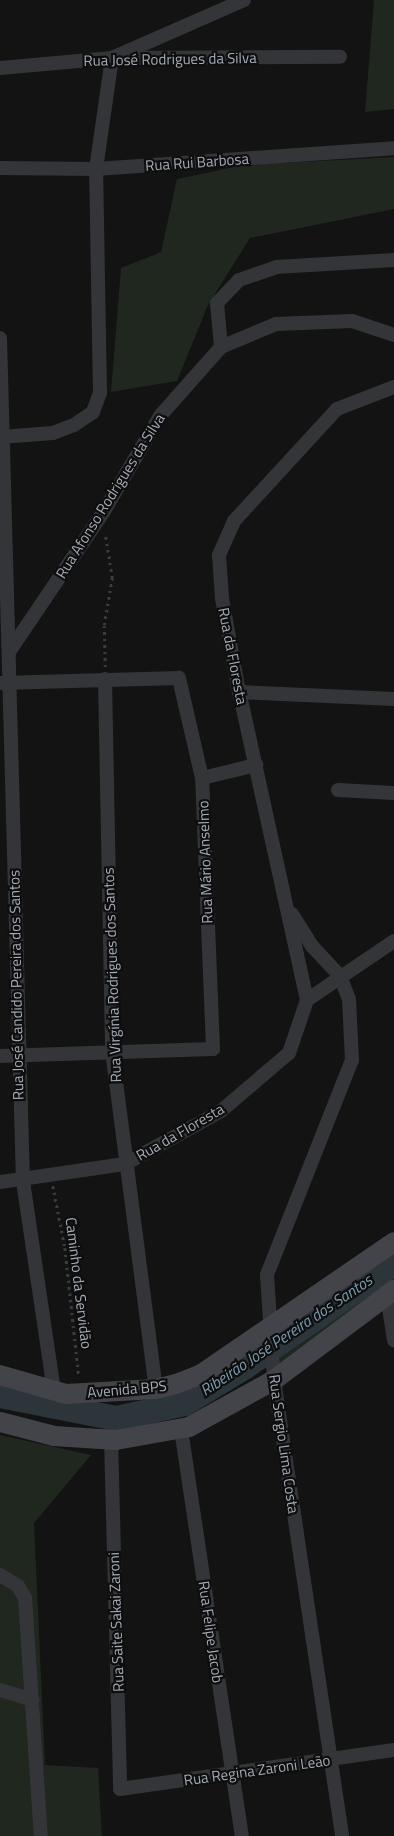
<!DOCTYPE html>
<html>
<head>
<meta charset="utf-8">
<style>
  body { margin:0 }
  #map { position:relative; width:394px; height:1836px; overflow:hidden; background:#131314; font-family:"Titillium Web",sans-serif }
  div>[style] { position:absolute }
  .green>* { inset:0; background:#1f271f }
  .river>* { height:25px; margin:-12.5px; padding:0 12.5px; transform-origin:12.5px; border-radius:12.5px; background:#2b353a }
  .path>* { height:2.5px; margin-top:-1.25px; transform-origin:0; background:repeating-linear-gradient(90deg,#3a3c40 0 2.5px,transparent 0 6.5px) }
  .minor>* { height:14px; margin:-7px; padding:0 7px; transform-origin:7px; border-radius:7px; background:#343539 }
  .secondary>* { height:20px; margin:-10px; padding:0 10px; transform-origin:10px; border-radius:10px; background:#424449 }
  span { translate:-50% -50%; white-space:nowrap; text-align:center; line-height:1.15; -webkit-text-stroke:4.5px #0e0e0f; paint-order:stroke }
  .street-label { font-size:15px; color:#a4abb5 }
  .water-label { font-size:16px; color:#7b9bb1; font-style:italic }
</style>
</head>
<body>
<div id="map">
  <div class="green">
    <i style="clip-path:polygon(374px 0,394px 0,394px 109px,365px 112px)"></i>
    <i style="clip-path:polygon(394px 157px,394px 209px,250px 238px,208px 305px,177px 381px,111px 392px,121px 268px,161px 252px,177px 179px,244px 165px)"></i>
    <i style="clip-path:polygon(394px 1249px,394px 1287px,280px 1368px,280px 1325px)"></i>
    <i style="clip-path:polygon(0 1435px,91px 1455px,34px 1523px,45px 1765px,98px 1768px,102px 1836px,0 1836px)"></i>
  </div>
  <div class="river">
    <i style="left:0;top:1395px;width:118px;rotate:11.2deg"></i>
    <i style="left:116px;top:1418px;width:70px;rotate:-12.4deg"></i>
    <i style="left:184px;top:1403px;width:71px;rotate:-31.2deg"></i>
    <i style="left:245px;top:1366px;width:181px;rotate:-34.7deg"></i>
  </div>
  <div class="path">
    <i style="left:105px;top:667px;width:42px;rotate:-91.4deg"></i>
    <i style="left:104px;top:625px;width:48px;rotate:-80.3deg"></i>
    <i style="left:112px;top:578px;width:45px;rotate:-99deg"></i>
    <i style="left:53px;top:1186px;width:63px;rotate:79deg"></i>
    <i style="left:65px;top:1248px;width:129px;rotate:83.8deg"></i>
  </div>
  <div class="minor">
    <i style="left:0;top:68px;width:112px;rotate:-5.1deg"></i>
    <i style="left:112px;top:58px;width:228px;rotate:-0.3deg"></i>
    <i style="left:0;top:168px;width:96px;rotate:0.6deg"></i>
    <i style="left:96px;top:169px;width:299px;rotate:-4deg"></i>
    <i style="left:0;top:338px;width:843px;rotate:88.44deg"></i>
    <i style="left:23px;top:1181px;width:212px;rotate:81.6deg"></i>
    <i style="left:221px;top:347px;width:44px;rotate:-95.2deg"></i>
    <i style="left:217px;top:303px;width:32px;rotate:-46deg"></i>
    <i style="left:239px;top:280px;width:39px;rotate:-19deg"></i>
    <i style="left:276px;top:267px;width:118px;rotate:-3.4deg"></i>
    <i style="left:0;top:437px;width:53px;rotate:-4.3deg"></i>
    <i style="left:53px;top:433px;width:22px;rotate:-21deg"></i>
    <i style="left:74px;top:425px;width:23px;rotate:-34deg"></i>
    <i style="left:93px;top:412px;width:20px;rotate:-70deg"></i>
    <i style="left:100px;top:393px;width:224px;rotate:-91deg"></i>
    <i style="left:96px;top:169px;width:112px;rotate:-81.8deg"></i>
    <i style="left:112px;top:58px;width:144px;rotate:-23.7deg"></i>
    <i style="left:9px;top:652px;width:170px;rotate:-56deg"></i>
    <i style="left:104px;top:511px;width:110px;rotate:-59.5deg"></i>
    <i style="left:160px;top:416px;width:92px;rotate:-48.5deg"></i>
    <i style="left:221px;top:347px;width:60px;rotate:-22.7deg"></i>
    <i style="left:276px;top:324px;width:76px;rotate:-2.3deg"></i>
    <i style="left:352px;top:321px;width:44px;rotate:18.4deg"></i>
    <i style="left:105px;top:679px;width:372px;rotate:88.9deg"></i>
    <i style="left:112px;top:1051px;width:341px;rotate:82.6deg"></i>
    <i style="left:239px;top:692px;width:155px;rotate:2.6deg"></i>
    <i style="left:202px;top:778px;width:56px;rotate:-13.5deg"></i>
    <i style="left:338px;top:790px;width:56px;rotate:3.1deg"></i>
    <i style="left:292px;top:914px;width:38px;rotate:58deg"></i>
    <i style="left:312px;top:946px;width:41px;rotate:47deg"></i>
    <i style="left:340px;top:976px;width:25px;rotate:69deg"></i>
    <i style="left:349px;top:999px;width:61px;rotate:87.2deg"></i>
    <i style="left:352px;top:1060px;width:231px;rotate:111.6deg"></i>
    <i style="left:267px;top:1275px;width:105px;rotate:86.2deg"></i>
    <i style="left:274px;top:1380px;width:461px;rotate:81.5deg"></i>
    <i style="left:307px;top:1000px;width:105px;rotate:-34.1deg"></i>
    <i style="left:0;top:1056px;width:213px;rotate:-1.9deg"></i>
    <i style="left:213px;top:1049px;width:271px;rotate:-92.3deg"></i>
    <i style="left:202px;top:778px;width:103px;rotate:-103deg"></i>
    <i style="left:179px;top:678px;width:178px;rotate:178.4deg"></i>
    <i style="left:0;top:1182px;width:126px;rotate:-8.2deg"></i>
    <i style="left:125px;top:1164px;width:110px;rotate:-28.9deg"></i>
    <i style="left:221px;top:1111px;width:89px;rotate:-40.5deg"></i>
    <i style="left:289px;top:1053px;width:56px;rotate:-71.2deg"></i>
    <i style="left:307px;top:1000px;width:315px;rotate:-102.4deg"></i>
    <i style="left:239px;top:692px;width:96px;rotate:-100.3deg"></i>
    <i style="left:222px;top:598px;width:43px;rotate:-94deg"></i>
    <i style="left:219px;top:555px;width:37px;rotate:-66deg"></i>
    <i style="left:234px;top:521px;width:152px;rotate:-47.4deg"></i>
    <i style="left:337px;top:409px;width:61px;rotate:-21.1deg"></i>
    <i style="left:387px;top:1295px;width:46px;rotate:81.2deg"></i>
    <i style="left:181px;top:1429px;width:412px;rotate:81.5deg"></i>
    <i style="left:111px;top:1439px;width:350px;rotate:88.5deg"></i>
    <i style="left:120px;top:1789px;width:277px;rotate:-8.1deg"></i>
    <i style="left:0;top:1575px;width:21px;rotate:31deg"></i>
    <i style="left:18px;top:1586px;width:14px;rotate:60deg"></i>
    <i style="left:25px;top:1598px;width:239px;rotate:86.2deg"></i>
    <i style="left:0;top:1690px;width:34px;rotate:17deg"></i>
  </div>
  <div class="secondary">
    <i style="left:0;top:1375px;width:69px;rotate:16.1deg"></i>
    <i style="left:66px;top:1394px;width:90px;rotate:-3.2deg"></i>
    <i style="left:156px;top:1389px;width:21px;rotate:-14deg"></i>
    <i style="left:176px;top:1384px;width:26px;rotate:-21deg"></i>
    <i style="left:200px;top:1375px;width:235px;rotate:-34.4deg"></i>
    <i style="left:0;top:1422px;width:56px;rotate:14.5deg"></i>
    <i style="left:54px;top:1436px;width:62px;rotate:3.7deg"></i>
    <i style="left:116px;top:1440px;width:74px;rotate:-10.1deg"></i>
    <i style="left:189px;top:1427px;width:97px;rotate:-28.9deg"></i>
    <i style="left:274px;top:1380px;width:150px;rotate:-36.9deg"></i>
  </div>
  <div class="street-label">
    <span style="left:170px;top:59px;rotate:-1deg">Rua José Rodrigues da Silva</span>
    <span style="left:197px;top:162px;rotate:-4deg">Rua Rui Barbosa</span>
    <span style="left:110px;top:496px;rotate:-58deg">Rua Afonso Rodrigues da Silva</span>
    <span style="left:233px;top:656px;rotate:79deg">Rua da Floresta</span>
    <span style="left:205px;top:862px;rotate:-92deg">Rua Mário Anselmo</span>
    <span style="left:112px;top:975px;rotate:-92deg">Rua Virgínia Rodrigues dos Santos</span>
    <span style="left:16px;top:985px;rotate:-91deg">Rua José Candido Pereira dos Santos</span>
    <span style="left:180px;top:1132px;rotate:-30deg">Rua da Floresta</span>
    <span style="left:79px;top:1283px;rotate:83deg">Caminho da Servidão</span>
    <span style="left:127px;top:1389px;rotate:-5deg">Avenida BPS</span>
    <span style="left:284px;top:1444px;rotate:82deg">Rua Sergio Lima Costa</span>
    <span style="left:116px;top:1622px;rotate:-92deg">Rua Saite Sakai Zaroni</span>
    <span style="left:211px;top:1632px;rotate:82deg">Rua Felipe Jacob</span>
    <span style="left:257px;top:1770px;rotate:-8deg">Rua Regina Zaroni Leão</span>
  </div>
  <div class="water-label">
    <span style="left:286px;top:1335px;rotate:-34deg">Ribeirão José Pereira dos Santos</span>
  </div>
</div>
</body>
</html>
